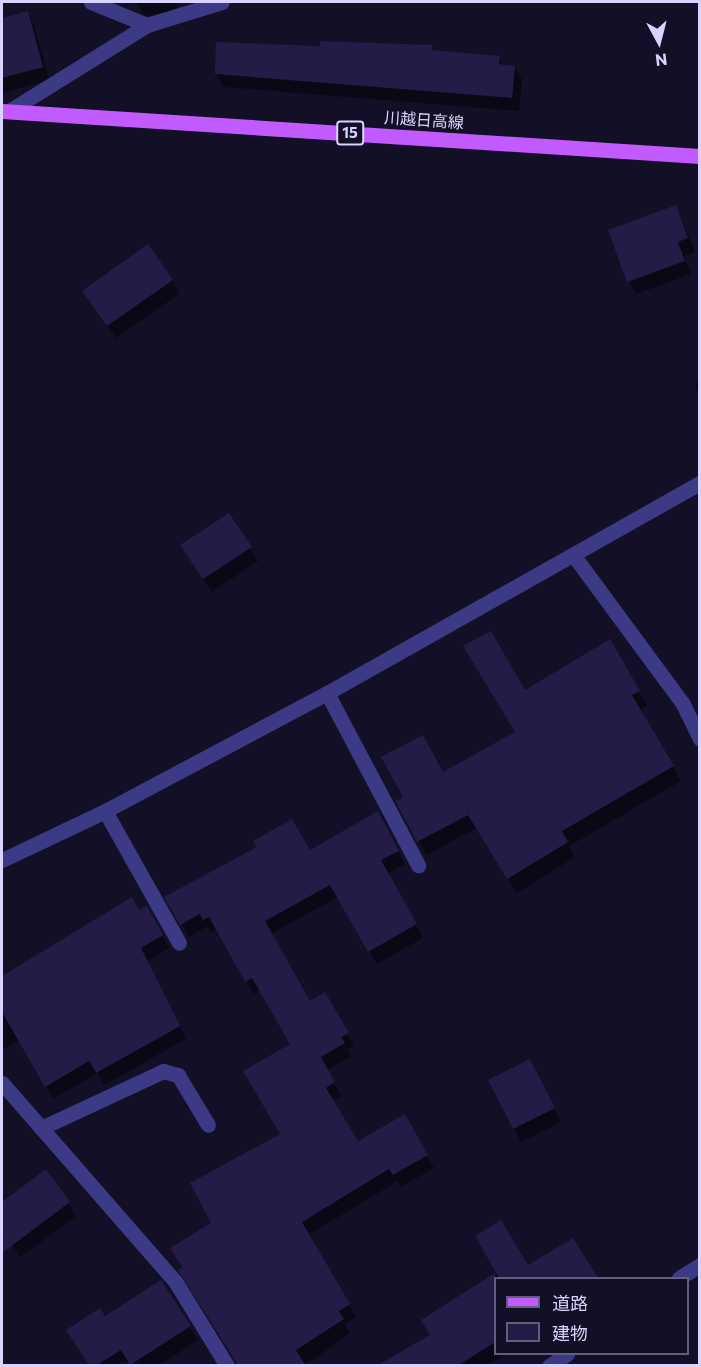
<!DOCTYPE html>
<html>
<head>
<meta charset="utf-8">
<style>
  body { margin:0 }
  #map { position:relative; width:701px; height:1367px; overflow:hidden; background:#130f26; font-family:Commissioner,"Noto Sans JP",sans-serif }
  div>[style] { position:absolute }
  .shadow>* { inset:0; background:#0007 }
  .building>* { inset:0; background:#241b47 }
  .service>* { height:15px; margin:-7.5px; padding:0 7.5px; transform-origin:7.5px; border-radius:7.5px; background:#3d3a85 }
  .minor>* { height:15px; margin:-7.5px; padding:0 7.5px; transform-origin:7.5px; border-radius:7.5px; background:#3d3a85 }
  .primary>* { height:15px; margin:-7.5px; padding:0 7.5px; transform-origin:7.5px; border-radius:7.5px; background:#c25bff }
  span { translate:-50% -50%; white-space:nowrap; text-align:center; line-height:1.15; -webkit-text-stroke:4.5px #130f26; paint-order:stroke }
  .shield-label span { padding:2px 4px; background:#130f26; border:2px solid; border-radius:4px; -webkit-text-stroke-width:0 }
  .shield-label { font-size:15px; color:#d9d4ff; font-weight:700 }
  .street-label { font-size:16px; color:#d9d4ff }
  .frame { position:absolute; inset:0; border:3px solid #d9d4ff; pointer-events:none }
  .legend { position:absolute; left:494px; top:1277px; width:195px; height:78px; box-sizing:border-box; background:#130f26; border:2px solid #625e7d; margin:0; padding:8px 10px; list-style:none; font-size:18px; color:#d9d4ff }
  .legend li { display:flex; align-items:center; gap:12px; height:30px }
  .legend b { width:30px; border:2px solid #625e7d }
  .north { position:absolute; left:629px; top:12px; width:60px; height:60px; -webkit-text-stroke:4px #130f26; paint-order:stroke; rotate:173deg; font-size:16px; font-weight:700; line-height:24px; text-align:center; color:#d9d4ff }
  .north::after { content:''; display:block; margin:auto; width:21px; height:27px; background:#d9d4ff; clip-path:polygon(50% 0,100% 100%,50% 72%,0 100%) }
</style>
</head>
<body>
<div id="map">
  <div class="shadow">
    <i style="clip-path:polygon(136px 2px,176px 2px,178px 10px,145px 16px)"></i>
    <i style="clip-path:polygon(27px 12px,34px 25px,49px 80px,2px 93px,2px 19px)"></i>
    <i style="clip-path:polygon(217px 44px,432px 47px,435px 52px,499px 58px,504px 66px,515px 67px,522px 80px,519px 111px,224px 87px,216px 74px)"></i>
    <i style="clip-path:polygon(676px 207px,695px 252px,684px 256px,691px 274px,636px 294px,629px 281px)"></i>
    <i style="clip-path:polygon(172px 280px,179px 294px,116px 338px,92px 304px)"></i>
    <i style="clip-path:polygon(700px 381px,700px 396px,694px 383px)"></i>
    <i style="clip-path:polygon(229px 515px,258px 561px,212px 592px,190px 558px)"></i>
    <i style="clip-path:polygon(609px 641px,647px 706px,640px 710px,681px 781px,569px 846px,575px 857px,517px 893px,477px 828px,426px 855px,418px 841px,443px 774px,517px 733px,524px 692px)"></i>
    <i style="clip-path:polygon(385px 825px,405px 864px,387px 874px,423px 938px,377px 964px,338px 897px,271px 934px,310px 1003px,325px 994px,354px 1046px,347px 1050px,351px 1056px,327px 1070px,341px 1096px,332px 1101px,358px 1143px,404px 1116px,434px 1168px,401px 1187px,398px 1181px,308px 1235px,356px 1317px,345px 1324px,350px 1333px,304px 1366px,243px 1366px,230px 1344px,213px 1224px,282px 1134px,292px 1045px,260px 990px,254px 994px,217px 929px,211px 932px,208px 926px,189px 937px,166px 897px)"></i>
    <i style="clip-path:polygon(131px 899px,139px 912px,147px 908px,169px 948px,147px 961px,186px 1039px,104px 1085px,97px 1073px,53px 1099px,19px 1040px,2px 1050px,2px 978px)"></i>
    <i style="clip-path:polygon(537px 1074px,561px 1122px,521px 1142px,490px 1081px)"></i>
    <i style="clip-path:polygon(46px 1171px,76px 1216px,20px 1257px,2px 1232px,2px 1204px)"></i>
    <i style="clip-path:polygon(573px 1240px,597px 1278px,496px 1278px,496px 1354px,506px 1354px,486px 1366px,407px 1366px,400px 1354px,432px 1336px,423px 1320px,498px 1273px,527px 1267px)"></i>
    <i style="clip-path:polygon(161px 1282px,198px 1340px,158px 1366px,130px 1362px,90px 1366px,75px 1343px,104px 1318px)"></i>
  </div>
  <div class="building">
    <i style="clip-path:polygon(28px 11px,43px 67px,2px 78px,2px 18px)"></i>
    <i style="clip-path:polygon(320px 41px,433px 45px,432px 50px,500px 56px,499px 64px,515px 66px,512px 98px,215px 74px,216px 42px,320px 46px)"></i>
    <i style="clip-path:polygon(676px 205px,688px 238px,678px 242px,685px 261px,627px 282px,608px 230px)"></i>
    <i style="clip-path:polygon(148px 244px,173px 280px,107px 326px,82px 291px)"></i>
    <i style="clip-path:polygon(229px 513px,252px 547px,203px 579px,180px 545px)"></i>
    <i style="clip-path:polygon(491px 631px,525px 690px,610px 639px,640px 691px,632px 695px,674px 766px,562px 831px,568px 842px,507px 879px,468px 815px,417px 842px,395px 801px,403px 797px,381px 757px,423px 735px,443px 772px,515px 732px,463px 646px)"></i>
    <i style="clip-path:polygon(378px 811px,399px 851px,381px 860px,417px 924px,368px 952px,330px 885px,265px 921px,310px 1001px,325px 992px,349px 1033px,341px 1037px,345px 1043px,321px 1057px,335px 1082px,326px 1088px,358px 1141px,405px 1114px,428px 1155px,393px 1175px,389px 1169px,302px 1222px,350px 1304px,339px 1311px,344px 1319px,296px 1350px,305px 1365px,238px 1365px,178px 1270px,182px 1267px,170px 1248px,211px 1223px,190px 1183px,280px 1134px,243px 1071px,290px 1044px,252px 978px,245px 982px,209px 917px,203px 920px,200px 914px,180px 925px,164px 897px,257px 847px,253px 841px,292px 819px,310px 850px)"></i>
    <i style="clip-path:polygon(132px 897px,139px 910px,147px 906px,163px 935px,141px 948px,180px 1026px,96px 1073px,89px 1061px,45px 1087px,2px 1012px,2px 976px)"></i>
    <i style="clip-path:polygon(530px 1059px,555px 1108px,513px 1129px,488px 1080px)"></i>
    <i style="clip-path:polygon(46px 1169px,70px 1202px,2px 1253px,2px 1202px)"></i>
    <i style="clip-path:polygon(501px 1220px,528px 1265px,573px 1238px,598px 1278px,499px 1278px,475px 1236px)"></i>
    <i style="clip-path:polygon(495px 1273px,495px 1342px,459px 1365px,378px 1365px,430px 1335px,421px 1320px)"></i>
    <i style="clip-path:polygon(161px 1280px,191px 1326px,130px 1365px,121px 1350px,97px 1365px,89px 1365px,66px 1330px,100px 1308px,105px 1316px)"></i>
  </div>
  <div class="service">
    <i style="left:327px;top:693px;width:195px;rotate:62.1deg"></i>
    <i style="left:105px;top:811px;width:151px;rotate:60.7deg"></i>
    <i style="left:41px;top:1128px;width:135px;rotate:-25deg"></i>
    <i style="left:163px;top:1071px;width:16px;rotate:15deg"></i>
    <i style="left:178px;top:1075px;width:58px;rotate:59deg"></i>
  </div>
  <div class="minor">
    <i style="left:91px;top:2px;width:61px;rotate:22.3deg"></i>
    <i style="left:9px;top:111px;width:163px;rotate:-31.9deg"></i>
    <i style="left:147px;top:25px;width:78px;rotate:-17deg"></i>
    <i style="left:574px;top:556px;width:184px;rotate:53.6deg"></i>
    <i style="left:683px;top:704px;width:39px;rotate:64deg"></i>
    <i style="left:2px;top:860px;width:114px;rotate:-25.4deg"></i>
    <i style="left:105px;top:811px;width:251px;rotate:-28deg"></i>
    <i style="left:327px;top:693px;width:428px;rotate:-29.4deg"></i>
    <i style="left:2px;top:1083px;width:263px;rotate:48.9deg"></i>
    <i style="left:175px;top:1281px;width:100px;rotate:58.5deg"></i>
    <i style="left:679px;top:1278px;width:25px;rotate:-32deg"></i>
    <i style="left:549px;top:1366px;width:22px;rotate:-34deg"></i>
  </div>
  <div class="primary">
    <i style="left:2px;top:111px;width:699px;rotate:3.69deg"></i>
  </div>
  <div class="shield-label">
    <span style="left:350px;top:133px">15</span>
  </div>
  <div class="street-label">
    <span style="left:424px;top:120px;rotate:4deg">川越日高線</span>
  </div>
  <div class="frame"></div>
  <ul class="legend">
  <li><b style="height:8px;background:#c25bff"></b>道路</li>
  <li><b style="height:16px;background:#241b47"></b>建物</li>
  </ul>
  <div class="north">N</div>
</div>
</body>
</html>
